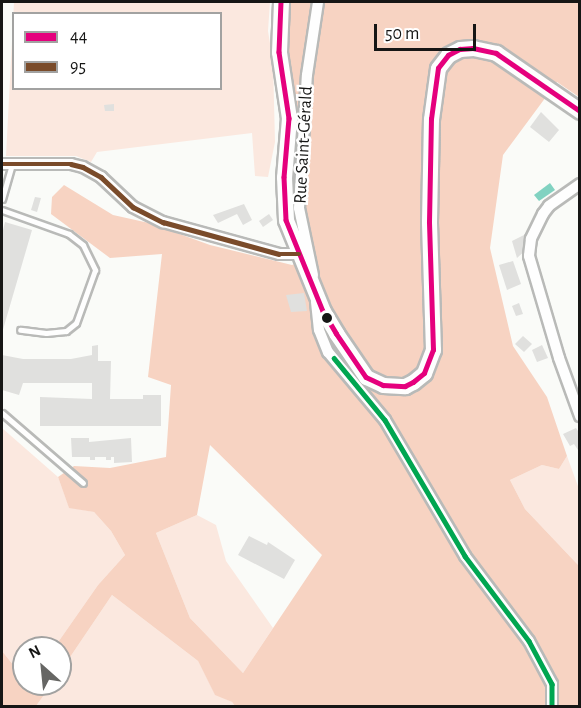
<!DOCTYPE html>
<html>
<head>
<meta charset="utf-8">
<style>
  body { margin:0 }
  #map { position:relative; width:581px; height:708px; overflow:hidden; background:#fafbf8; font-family:"Alegreya Sans",sans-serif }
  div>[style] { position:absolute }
  .green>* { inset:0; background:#fbe8df }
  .forest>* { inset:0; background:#f7d3c2 }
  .water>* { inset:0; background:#81d2c1 }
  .building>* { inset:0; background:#e0e0de }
  .roads { filter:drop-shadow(2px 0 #b9bab8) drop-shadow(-2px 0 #b9bab8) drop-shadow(0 2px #b9bab8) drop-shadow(0 -2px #b9bab8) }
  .lane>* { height:5px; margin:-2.5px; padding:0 2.5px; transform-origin:2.5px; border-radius:2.5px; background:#fefefe }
  .street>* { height:10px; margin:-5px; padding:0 5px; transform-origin:5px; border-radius:5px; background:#fefefe }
  .secondary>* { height:15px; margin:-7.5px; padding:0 7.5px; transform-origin:7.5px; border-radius:7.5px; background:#fefefe }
  .bus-1>* { height:4.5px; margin:-2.25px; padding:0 2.25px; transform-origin:2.25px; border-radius:2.25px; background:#e5007d }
  .bus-2>* { height:4.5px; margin:-2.25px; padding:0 2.25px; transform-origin:2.25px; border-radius:2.25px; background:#7a4b2a }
  .bus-3>* { height:4.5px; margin:-2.25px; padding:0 2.25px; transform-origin:2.25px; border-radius:2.25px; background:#00a651 }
  .dots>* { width:16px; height:16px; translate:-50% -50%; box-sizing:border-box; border:3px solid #fff; border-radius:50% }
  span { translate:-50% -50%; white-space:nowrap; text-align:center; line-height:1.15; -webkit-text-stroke:5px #fff; paint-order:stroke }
  .street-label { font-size:18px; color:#161615 }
  .frame { position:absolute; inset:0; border:3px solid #161615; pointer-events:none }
  .legend { position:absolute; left:12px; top:12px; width:210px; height:78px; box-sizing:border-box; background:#fff; border:2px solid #a2a2a1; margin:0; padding:8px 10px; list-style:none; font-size:18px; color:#161615 }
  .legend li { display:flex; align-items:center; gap:12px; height:30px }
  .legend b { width:30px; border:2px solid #a2a2a1 }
  .north { position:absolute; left:12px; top:636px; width:60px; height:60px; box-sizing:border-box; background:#fff; border:2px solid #a2a2a1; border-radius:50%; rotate:333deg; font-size:16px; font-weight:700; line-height:24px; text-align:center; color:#161615 }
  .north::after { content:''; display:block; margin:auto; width:21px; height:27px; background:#666664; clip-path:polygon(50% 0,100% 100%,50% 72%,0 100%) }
  .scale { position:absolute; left:374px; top:24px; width:102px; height:27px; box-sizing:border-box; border:3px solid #161615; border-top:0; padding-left:8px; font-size:18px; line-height:21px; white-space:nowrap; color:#161615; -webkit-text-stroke:4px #fff; paint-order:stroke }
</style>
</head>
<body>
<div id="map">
  <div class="green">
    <i style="clip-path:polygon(evenodd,14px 2px,270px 2px,268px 31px,273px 62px,275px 142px,268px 177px,255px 176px,252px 133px,97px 152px,91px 162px,76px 156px,6px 156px,14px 2px,14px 14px,220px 14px,220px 88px,14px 88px,14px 14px)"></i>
    <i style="clip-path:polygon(2px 428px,58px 477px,69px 507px,94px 512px,111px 531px,125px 555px,98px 585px,54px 648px,24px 648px,24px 665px,14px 666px,2px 651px)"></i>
    <i style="clip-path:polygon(567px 456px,579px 489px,579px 566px,525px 509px,510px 480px,542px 465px,559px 469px)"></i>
    <i style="clip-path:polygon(197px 515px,216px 525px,226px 561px,273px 628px,243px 673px,190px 618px,156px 533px)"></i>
    <i style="clip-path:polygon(112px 595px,198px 661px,215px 694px,232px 702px,235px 706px,36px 706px,52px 684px,60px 684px,60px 672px)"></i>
  </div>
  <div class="forest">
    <i style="clip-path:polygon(evenodd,291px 2px,579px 2px,579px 97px,557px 82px,503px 155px,490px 248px,513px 346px,547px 397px,567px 456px,559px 469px,542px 465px,510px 480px,525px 509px,579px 566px,579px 706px,235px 706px,232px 702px,215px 695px,198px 661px,112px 595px,60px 672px,60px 648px,54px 648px,98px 585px,125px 555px,111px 531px,94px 512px,69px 508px,58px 477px,74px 466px,110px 468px,166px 457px,171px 385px,148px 377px,162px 254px,110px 258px,51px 214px,52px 197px,64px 185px,113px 215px,149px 223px,210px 245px,292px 265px,314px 257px,298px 210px,295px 186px,297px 112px,287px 41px,291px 2px,210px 445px,322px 555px,243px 673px,190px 618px,156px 533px,197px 515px,210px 445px)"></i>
    <i style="clip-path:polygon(2px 651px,14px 666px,24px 665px,24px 684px,52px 684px,36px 706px,2px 706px)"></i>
  </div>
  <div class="water">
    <i style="clip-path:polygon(550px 183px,555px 190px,539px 201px,534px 195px)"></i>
  </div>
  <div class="building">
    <i style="clip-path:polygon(114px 104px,114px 111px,105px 111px,104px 105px)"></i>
    <i style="clip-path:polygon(541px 112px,559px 130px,549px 142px,530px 127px)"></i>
    <i style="clip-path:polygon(35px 197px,41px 198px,37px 212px,31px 210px)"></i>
    <i style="clip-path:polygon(244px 204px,252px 220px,243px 225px,237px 214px,218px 223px,213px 215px)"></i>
    <i style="clip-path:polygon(269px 214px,273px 220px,263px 227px,259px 221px)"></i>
    <i style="clip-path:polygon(5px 222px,32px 230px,2px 333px,2px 234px)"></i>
    <i style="clip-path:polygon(526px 234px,528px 248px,517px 258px,512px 241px)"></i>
    <i style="clip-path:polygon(513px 261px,521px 284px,507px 290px,499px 265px)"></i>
    <i style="clip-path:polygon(304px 293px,307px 311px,291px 312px,286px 295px)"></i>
    <i style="clip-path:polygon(519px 303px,523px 314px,516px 316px,512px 306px)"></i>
    <i style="clip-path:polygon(523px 336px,532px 344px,524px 352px,515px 344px)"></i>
    <i style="clip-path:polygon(98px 345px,98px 361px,111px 361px,110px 399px,143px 399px,143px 395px,161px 395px,161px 426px,40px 426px,40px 397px,92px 399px,92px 383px,23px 383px,19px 395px,2px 390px,2px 355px,23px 359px,71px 359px,92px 355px,92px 346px)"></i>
    <i style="clip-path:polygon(542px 345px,548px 358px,537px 362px,532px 350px)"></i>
    <i style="clip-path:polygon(576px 428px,580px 434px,578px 450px,574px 444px,570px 446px,563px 434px)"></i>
    <i style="clip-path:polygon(71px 438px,89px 438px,89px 442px,131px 438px,132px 462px,114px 463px,114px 457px,111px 457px,111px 460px,106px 460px,106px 457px,95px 457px,95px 460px,90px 460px,90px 457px,72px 457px)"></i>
    <i style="clip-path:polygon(249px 536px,267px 545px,268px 542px,295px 560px,284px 579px,238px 555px)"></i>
  </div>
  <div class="roads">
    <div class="lane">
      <i style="left:2px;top:199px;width:35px;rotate:-74deg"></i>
      <i style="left:2px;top:210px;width:71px;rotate:19.7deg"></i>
      <i style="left:69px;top:234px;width:18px;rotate:38deg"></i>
      <i style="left:83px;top:245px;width:28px;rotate:64deg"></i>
      <i style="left:95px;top:270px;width:56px;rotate:109.7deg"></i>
      <i style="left:76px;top:323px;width:13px;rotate:141deg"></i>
      <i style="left:66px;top:331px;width:20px;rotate:174deg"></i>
      <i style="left:46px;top:333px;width:26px;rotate:-173deg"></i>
      <i style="left:2px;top:413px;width:107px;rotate:40.8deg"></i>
    </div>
    <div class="street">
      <i style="left:2px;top:164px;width:69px"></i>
      <i style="left:71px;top:164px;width:12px;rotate:14deg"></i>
      <i style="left:83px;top:167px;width:21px;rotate:29deg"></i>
      <i style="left:101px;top:177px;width:44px;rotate:43.2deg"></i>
      <i style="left:133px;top:207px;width:34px;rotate:27deg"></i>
      <i style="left:163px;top:222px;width:120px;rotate:15.4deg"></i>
      <i style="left:279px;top:254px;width:20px"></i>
      <i style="left:580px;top:184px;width:38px;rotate:145deg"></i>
      <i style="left:549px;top:206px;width:10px;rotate:127deg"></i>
      <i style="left:543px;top:214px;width:28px;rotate:116deg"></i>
      <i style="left:531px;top:239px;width:17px;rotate:97deg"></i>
      <i style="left:529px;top:256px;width:106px;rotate:73.6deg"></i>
      <i style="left:559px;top:358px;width:62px;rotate:70.1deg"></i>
      <i style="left:313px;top:275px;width:68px;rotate:-101.8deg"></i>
      <i style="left:299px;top:208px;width:133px;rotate:-86.6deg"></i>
      <i style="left:307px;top:75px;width:74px;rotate:-81.4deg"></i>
      <i style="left:316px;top:302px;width:28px;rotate:84deg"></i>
      <i style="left:319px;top:330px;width:24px;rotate:68deg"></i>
      <i style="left:328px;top:352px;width:89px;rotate:50deg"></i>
      <i style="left:385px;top:420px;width:158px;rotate:59.5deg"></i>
      <i style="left:465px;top:556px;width:106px;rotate:53deg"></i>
      <i style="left:529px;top:641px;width:49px;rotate:61.9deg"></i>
      <i style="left:552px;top:684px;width:22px;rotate:90deg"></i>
    </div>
    <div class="secondary">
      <i style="left:281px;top:2px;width:50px;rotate:92.3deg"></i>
      <i style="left:279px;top:52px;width:67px;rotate:81.4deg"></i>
      <i style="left:289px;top:118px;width:59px;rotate:94.8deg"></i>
      <i style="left:284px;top:177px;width:43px;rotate:87.3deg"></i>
      <i style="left:286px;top:220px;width:98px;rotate:67.9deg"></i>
      <i style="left:323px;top:311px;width:26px;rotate:59deg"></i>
      <i style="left:336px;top:333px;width:53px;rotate:55.7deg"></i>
      <i style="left:366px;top:377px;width:19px;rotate:25deg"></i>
      <i style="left:383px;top:385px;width:22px;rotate:3deg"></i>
      <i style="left:405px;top:386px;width:9px;rotate:-27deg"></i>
      <i style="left:413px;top:382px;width:14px;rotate:-39deg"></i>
      <i style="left:424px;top:373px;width:25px;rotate:-69deg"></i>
      <i style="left:433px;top:350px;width:128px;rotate:-91.8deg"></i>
      <i style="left:429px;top:222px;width:103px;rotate:-88.9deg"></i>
      <i style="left:431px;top:119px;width:51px;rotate:-82.2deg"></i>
      <i style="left:438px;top:68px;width:16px;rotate:-52deg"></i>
      <i style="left:448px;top:55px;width:13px;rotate:-27deg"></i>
      <i style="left:460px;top:49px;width:13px;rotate:-4deg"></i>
      <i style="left:473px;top:48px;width:24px;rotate:12deg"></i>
      <i style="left:496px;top:53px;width:102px;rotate:34.6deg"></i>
    </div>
  </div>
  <div class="bus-1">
    <i style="left:281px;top:2px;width:50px;rotate:92.3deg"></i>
    <i style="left:279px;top:52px;width:67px;rotate:81.4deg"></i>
    <i style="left:289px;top:118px;width:59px;rotate:94.8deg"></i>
    <i style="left:284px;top:177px;width:43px;rotate:87.3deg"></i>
    <i style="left:286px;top:220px;width:98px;rotate:67.9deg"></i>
    <i style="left:323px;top:311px;width:26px;rotate:59deg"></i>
    <i style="left:336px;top:333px;width:53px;rotate:55.7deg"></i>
    <i style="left:366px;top:377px;width:19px;rotate:25deg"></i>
    <i style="left:383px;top:385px;width:22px;rotate:3deg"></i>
    <i style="left:405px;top:386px;width:9px;rotate:-27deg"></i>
    <i style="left:413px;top:382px;width:14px;rotate:-39deg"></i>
    <i style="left:424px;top:373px;width:25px;rotate:-69deg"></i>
    <i style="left:433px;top:350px;width:128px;rotate:-91.8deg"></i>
    <i style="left:429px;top:222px;width:103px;rotate:-88.9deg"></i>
    <i style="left:431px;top:119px;width:51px;rotate:-82.2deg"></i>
    <i style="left:438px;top:68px;width:16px;rotate:-52deg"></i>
    <i style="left:448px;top:55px;width:13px;rotate:-27deg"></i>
    <i style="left:460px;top:49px;width:13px;rotate:-4deg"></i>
    <i style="left:473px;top:48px;width:24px;rotate:12deg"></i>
    <i style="left:496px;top:53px;width:102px;rotate:34.6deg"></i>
  </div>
  <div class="bus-2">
    <i style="left:2px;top:164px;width:69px"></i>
    <i style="left:71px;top:164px;width:12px;rotate:14deg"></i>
    <i style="left:83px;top:167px;width:21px;rotate:29deg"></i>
    <i style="left:101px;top:177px;width:44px;rotate:43.2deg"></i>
    <i style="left:133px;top:207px;width:34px;rotate:27deg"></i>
    <i style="left:163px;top:222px;width:120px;rotate:15.4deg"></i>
    <i style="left:279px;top:254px;width:20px"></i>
  </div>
  <div class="bus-3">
    <i style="left:334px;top:358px;width:80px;rotate:50.6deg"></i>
    <i style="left:385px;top:420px;width:158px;rotate:59.5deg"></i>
    <i style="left:465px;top:556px;width:106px;rotate:53deg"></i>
    <i style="left:529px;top:641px;width:49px;rotate:61.9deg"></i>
    <i style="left:552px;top:684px;width:22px;rotate:90deg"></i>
  </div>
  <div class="dots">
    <i style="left:327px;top:318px;background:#161615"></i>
  </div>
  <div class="street-label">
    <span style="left:304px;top:145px;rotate:-87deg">Rue Saint-Gérald</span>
  </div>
  <div class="frame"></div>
  <ul class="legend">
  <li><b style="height:8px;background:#e5007d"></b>44</li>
  <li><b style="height:8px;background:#7a4b2a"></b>95</li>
  </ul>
  <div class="north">N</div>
  <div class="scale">50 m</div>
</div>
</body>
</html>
